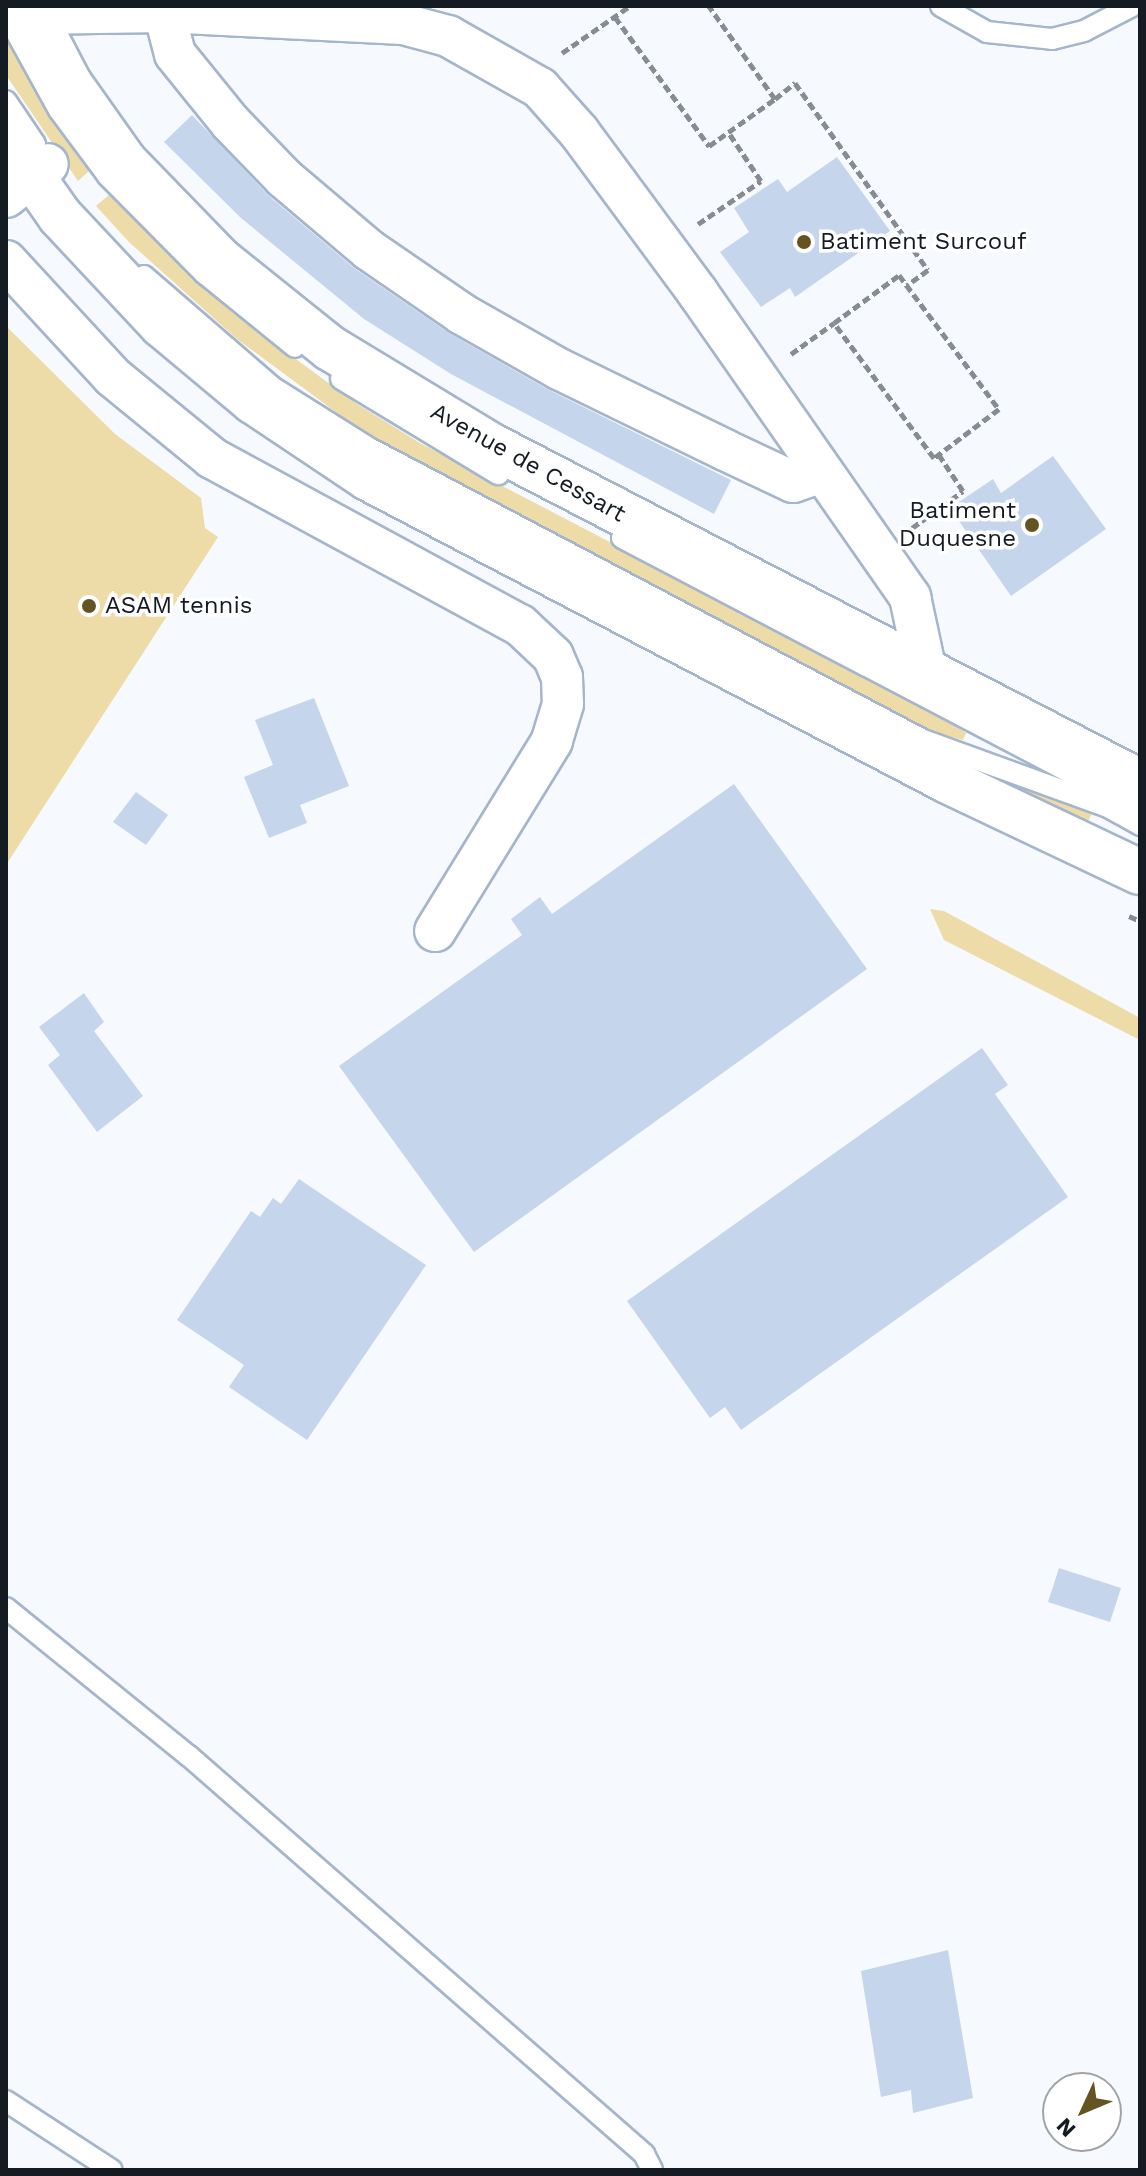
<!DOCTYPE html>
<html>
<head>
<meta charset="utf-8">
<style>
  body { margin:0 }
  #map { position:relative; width:1146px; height:2176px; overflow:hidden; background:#f6f9fe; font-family:"Work Sans",sans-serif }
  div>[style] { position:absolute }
  .green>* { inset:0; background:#eddba8 }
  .building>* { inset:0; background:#c5d5eb }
  .path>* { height:5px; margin-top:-2.5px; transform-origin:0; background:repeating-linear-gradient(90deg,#878b92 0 8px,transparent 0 12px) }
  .roads { filter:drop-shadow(2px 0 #a5b5cb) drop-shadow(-2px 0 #a5b5cb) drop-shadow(0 2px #a5b5cb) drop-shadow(0 -2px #a5b5cb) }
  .lane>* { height:20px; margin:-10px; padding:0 10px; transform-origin:10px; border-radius:10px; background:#fff }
  .street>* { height:40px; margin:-20px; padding:0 20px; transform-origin:20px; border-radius:20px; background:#fff }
  .secondary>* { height:44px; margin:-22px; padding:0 22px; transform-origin:22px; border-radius:22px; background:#fff }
  .dots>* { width:22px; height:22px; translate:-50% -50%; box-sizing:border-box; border:4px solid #fff; border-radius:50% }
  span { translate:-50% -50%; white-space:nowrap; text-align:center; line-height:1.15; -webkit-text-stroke:7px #fff; paint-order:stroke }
  .poi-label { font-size:24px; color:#151b23 }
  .left { translate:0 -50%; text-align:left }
  .right { translate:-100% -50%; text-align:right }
  .street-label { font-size:24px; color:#151b23 }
  .frame { position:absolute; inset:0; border:8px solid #151b23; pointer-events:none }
  .north { position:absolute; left:1042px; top:2072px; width:80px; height:80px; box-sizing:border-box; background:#fff; border:2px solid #a1a4a7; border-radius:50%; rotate:226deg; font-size:22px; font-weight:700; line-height:32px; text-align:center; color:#151b23 }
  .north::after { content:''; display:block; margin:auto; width:28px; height:36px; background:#645421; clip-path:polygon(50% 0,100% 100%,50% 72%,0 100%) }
</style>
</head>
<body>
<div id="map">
  <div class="green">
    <i style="clip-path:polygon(6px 39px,49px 114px,90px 170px,78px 181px,6px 75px)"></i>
    <i style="clip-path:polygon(110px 194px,232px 312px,357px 404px,420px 443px,928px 708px,966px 733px,963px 740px,920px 729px,454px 484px,348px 421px,237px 339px,129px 242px,96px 206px)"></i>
    <i style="clip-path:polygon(6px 326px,115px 434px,201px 498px,205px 528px,218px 537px,6px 865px)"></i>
    <i style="clip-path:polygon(1004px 778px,1093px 811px,1083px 832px,996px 781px)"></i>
    <i style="clip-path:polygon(930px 909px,944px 911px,1140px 1018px,1140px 1040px,944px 940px)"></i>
  </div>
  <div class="building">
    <i style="clip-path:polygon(192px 115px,269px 196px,354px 268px,449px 333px,549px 390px,731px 480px,714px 514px,451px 374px,364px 319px,241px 218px,164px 142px)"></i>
    <i style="clip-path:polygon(837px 157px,890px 231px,795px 297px,790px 288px,761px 307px,720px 252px,749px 232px,734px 208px,778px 179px,787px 192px)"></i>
    <i style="clip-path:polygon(1053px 456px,1106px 529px,1011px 596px,950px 508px,993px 479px,1001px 493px)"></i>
    <i style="clip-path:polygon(314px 698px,349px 786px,300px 805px,307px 823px,269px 838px,244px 777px,273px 765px,255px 720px)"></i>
    <i style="clip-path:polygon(734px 784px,867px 969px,474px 1252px,339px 1066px,522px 935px,511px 919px,540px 897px,552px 914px)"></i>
    <i style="clip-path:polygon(136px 792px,168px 815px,146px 845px,113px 822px)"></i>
    <i style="clip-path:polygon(84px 993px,104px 1022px,94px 1031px,143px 1096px,97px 1132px,48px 1065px,60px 1055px,39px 1027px)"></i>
    <i style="clip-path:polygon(982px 1048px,1008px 1085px,995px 1094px,1068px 1197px,741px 1430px,725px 1407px,710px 1418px,627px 1301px)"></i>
    <i style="clip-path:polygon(299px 1179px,426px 1265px,307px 1440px,229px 1387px,244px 1365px,177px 1320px,251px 1211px,260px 1217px,273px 1198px,281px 1204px)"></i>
    <i style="clip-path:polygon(1059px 1568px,1121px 1588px,1110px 1622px,1048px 1602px)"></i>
    <i style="clip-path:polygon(948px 1950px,973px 2098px,913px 2113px,911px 2090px,881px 2097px,861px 1971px)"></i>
  </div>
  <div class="path">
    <i style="left:615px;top:17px;width:160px;rotate:53.9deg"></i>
    <i style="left:709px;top:146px;width:81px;rotate:-35.5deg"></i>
    <i style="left:775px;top:99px;width:114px;rotate:-125.4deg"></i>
    <i style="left:562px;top:53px;width:83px;rotate:-34.7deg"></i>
    <i style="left:775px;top:99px;width:26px;rotate:-39deg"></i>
    <i style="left:795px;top:83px;width:229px;rotate:54.6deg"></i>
    <i style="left:928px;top:270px;width:26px;rotate:144deg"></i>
    <i style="left:698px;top:224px;width:76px;rotate:-34.3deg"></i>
    <i style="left:761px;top:181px;width:58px;rotate:-123.7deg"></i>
    <i style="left:791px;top:354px;width:53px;rotate:-35.8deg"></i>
    <i style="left:834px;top:323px;width:81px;rotate:-36.4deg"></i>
    <i style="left:899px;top:275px;width:167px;rotate:53.3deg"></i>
    <i style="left:999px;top:409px;width:81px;rotate:143deg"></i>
    <i style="left:934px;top:458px;width:168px;rotate:-126.5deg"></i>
    <i style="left:912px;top:528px;width:63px;rotate:-36deg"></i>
    <i style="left:963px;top:491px;width:43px;rotate:-123.7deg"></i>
    <i style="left:1129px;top:916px;width:12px;rotate:24deg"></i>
  </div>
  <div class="roads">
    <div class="lane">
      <i style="left:941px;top:6px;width:53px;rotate:29.5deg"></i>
      <i style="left:987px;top:32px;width:65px;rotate:6.1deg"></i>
      <i style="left:1052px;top:39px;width:33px;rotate:-14deg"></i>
      <i style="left:1084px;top:31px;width:54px;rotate:-27.5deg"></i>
      <i style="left:6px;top:14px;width:110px;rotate:61.1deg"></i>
      <i style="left:59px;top:110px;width:82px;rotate:53.4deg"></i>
      <i style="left:108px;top:176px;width:136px;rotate:45.3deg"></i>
      <i style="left:204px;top:273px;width:117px;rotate:39.1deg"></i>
      <i style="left:6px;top:101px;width:52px;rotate:56deg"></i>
      <i style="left:144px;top:276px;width:169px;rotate:40.9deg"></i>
      <i style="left:272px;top:387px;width:115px;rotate:32.2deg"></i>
      <i style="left:369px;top:448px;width:626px;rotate:27.79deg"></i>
      <i style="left:923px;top:740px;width:197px;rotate:19.9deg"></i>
      <i style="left:1108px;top:807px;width:37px;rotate:29deg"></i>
      <i style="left:341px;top:379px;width:184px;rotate:31.2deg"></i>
      <i style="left:622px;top:538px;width:585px;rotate:27.62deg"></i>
      <i style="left:6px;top:1608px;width:235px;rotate:39deg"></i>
      <i style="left:189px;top:1756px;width:605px;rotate:41.18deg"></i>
      <i style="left:644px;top:2154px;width:18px;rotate:63deg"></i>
      <i style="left:6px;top:2101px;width:126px;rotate:33.1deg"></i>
    </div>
    <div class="street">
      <i style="left:164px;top:12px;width:43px;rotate:75.3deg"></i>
      <i style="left:175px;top:54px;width:87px;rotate:51deg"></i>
      <i style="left:230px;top:122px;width:78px;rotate:46deg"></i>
      <i style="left:284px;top:178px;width:111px;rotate:40.3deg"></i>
      <i style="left:369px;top:250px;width:113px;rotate:34.5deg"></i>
      <i style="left:462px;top:314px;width:112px;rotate:29.6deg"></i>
      <i style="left:559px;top:369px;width:185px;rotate:26deg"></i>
      <i style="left:725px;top:450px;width:75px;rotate:25.2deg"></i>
      <i style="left:793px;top:482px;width:31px;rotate:-19deg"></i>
      <i style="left:32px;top:14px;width:132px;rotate:-0.9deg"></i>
      <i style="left:164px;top:12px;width:239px;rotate:2.9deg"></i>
      <i style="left:403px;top:24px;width:47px;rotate:14.9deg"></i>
      <i style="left:448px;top:36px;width:106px;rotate:29.5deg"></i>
      <i style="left:540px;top:88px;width:59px;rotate:48.4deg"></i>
      <i style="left:579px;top:132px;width:200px;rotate:53.5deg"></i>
      <i style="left:698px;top:293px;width:371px;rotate:55.1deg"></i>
      <i style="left:910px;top:597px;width:81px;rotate:77.9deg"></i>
      <i style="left:6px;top:197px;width:53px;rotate:-38.2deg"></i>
      <i style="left:6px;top:261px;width:158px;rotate:47.3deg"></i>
      <i style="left:113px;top:377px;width:128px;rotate:39.3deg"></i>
      <i style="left:212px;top:458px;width:350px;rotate:28.5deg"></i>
      <i style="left:520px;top:625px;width:45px;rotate:43.2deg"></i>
      <i style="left:553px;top:656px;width:23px;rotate:67deg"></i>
      <i style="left:562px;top:677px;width:27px;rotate:88deg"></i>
      <i style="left:563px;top:704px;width:39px;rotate:107deg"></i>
      <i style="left:552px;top:741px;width:223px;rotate:121.6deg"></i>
    </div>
    <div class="secondary">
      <i style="left:29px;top:6px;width:87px;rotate:62.5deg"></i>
      <i style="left:69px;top:83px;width:97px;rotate:54.7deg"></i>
      <i style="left:125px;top:162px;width:136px;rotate:45.9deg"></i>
      <i style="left:220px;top:260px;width:141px;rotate:38.7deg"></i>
      <i style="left:330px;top:348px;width:187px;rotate:31.2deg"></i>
      <i style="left:490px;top:445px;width:732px;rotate:27.41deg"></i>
      <i style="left:6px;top:139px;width:94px;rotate:55deg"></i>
      <i style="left:60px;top:216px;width:149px;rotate:46.9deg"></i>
      <i style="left:162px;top:325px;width:119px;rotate:39.9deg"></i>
      <i style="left:253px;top:401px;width:138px;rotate:33.8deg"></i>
      <i style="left:368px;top:478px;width:654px;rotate:27.58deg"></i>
      <i style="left:948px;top:781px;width:212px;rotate:25.4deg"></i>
    </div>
  </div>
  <div class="dots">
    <i style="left:804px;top:242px;background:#645421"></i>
    <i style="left:1032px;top:525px;background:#645421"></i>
    <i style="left:89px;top:606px;background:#645421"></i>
  </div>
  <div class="poi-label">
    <span class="left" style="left:820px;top:242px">Batiment Surcouf</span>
    <span class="right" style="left:1016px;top:525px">Batiment<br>Duquesne</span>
    <span class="left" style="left:105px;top:606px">ASAM tennis</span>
  </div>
  <div class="street-label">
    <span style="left:528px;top:463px;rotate:29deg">Avenue de Cessart</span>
  </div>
  <div class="frame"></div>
  <div class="north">N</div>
</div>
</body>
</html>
